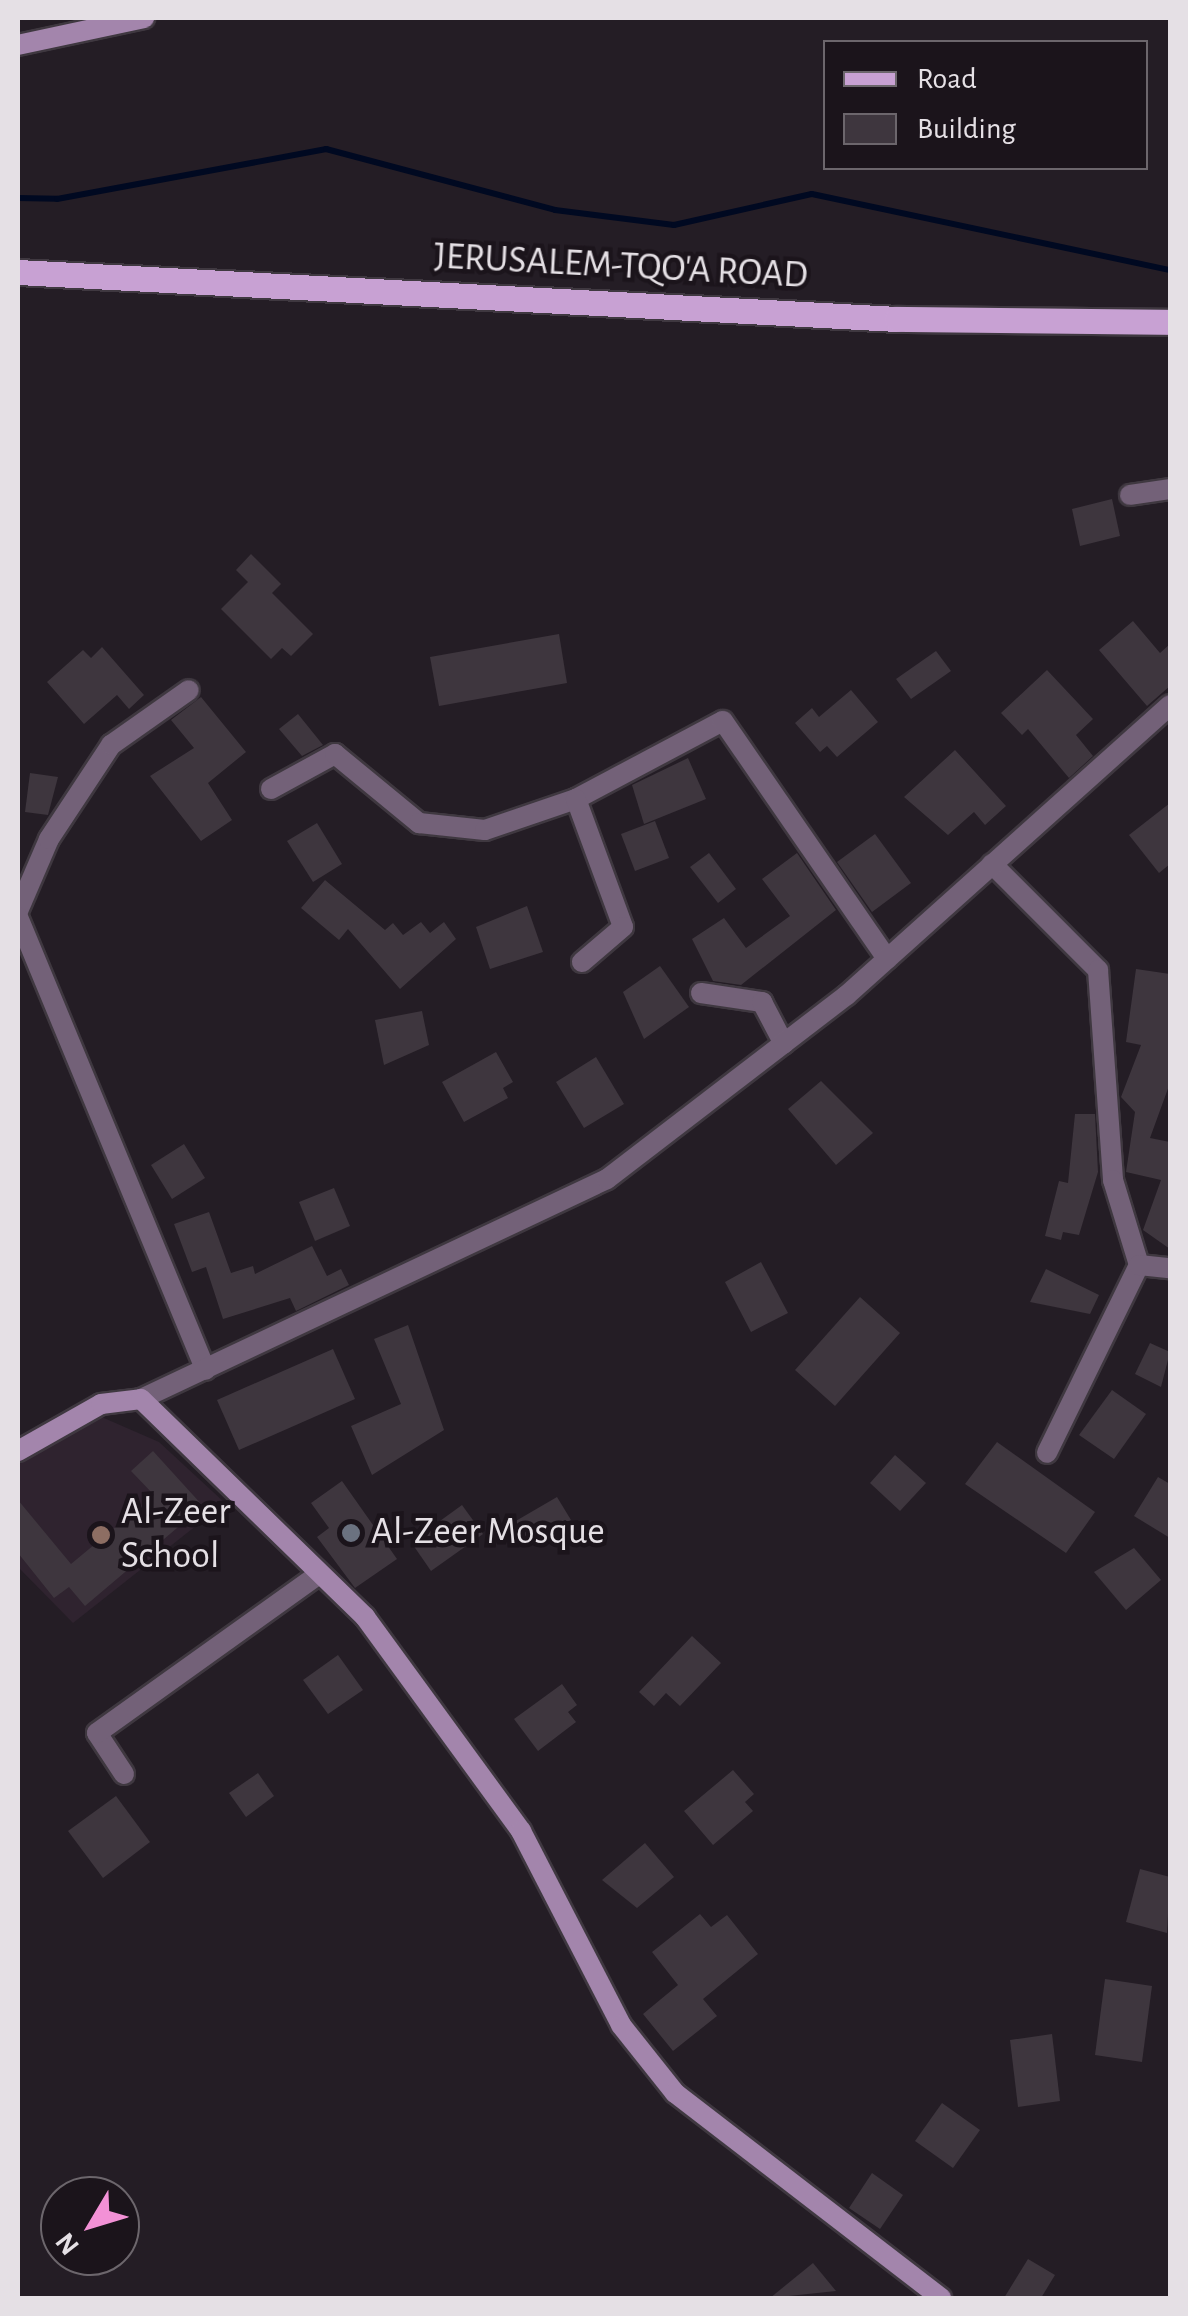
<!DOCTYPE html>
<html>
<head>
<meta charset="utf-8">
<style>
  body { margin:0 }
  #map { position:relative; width:1188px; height:2316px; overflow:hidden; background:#241d25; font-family:"Alegreya Sans",sans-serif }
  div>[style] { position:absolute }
  .built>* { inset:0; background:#2f232f }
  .stream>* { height:6px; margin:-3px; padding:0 3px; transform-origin:3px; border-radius:3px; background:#000921 }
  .building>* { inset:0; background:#3e363e }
  .roads { filter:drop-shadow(2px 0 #3f3840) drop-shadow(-2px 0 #3f3840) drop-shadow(0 2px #3f3840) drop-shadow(0 -2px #3f3840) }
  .street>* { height:20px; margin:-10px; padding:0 10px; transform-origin:10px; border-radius:10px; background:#736178 }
  .secondary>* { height:20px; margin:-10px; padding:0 10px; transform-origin:10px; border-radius:10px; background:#a385ac }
  .primary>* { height:25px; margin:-12.5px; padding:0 12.5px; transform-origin:12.5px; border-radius:12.5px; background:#c8a1d3 }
  .dots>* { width:28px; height:28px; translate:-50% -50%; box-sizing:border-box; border:5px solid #1b141b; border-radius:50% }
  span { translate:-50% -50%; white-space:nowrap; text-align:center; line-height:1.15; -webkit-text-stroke:9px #1b141b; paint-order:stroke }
  .street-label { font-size:38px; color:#e5e0e5 }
  .poi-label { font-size:38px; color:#e5e0e5 }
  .left { translate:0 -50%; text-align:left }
  .frame { position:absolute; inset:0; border:20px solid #e5e0e5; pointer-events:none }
  .legend { position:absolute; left:823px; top:40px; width:325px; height:130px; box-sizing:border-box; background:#1b141b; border:2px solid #6c666c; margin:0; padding:12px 18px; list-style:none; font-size:30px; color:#e5e0e5 }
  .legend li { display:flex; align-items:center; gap:20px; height:50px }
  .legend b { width:50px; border:2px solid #6c666c }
  .north { position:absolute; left:40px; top:2176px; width:100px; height:100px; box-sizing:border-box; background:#1b141b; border:2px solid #6c666c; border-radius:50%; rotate:232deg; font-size:28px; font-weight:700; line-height:40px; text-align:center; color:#e5e0e5 }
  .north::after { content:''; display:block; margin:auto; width:35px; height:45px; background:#f391d6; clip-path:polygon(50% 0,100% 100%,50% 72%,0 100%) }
</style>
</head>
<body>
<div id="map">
  <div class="built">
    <i style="clip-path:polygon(97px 1415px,159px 1442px,225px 1503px,73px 1623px,18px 1567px,18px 1460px)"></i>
  </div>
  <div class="stream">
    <i style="left:18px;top:198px;width:39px;rotate:1deg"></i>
    <i style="left:57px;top:199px;width:274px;rotate:-10.5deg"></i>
    <i style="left:326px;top:149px;width:237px;rotate:14.9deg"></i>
    <i style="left:555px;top:210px;width:120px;rotate:7.2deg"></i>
    <i style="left:674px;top:225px;width:141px;rotate:-12.7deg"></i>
    <i style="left:812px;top:194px;width:366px;rotate:12deg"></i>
  </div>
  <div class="building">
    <i style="clip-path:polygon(1112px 499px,1120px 536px,1080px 546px,1072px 509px)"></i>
    <i style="clip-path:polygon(251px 554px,281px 584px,272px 593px,313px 634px,291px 656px,282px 648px,271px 659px,221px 609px,248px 582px,236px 570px)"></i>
    <i style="clip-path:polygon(1133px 621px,1160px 653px,1170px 644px,1170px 686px,1147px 706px,1099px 650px)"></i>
    <i style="clip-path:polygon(559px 634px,567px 683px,439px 706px,430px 657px)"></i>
    <i style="clip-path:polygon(102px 647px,144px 695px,129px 709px,117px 695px,84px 724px,47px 682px,83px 650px,91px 658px)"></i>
    <i style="clip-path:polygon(936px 651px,951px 671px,911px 699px,896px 679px)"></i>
    <i style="clip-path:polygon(1047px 670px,1093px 719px,1076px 735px,1093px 756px,1069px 778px,1028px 729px,1022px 735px,1001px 713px)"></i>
    <i style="clip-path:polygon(851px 690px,878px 722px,837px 757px,827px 746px,820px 752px,795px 723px,812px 708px,819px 717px)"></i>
    <i style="clip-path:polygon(201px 697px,246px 752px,208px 783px,232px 820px,201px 841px,150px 776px,194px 748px,171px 720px)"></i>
    <i style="clip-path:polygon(298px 714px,323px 745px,302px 756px,279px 729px)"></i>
    <i style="clip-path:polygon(955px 750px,1006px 806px,985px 825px,974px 812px,948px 835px,904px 797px)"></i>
    <i style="clip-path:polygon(688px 758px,706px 799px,644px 824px,632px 785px)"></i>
    <i style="clip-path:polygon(30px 773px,58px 777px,48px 815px,25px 812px)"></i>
    <i style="clip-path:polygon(1170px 803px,1170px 864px,1159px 873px,1129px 835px)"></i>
    <i style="clip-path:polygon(655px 821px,669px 858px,635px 871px,621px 834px)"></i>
    <i style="clip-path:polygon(317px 823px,342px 864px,313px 882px,287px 841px)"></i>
    <i style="clip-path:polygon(875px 834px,911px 883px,872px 912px,837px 862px)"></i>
    <i style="clip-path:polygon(709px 853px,736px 889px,718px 903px,690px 867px)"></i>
    <i style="clip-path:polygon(797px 853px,836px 910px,741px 985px,713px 981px,692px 939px,724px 918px,746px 948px,790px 916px,762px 879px)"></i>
    <i style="clip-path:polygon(325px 880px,385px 930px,393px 923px,403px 935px,421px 922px,430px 933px,444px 922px,456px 939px,400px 989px,348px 929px,339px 940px,301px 908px)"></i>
    <i style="clip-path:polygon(527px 906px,543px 952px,490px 969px,476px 927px)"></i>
    <i style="clip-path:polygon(660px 966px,689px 1007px,644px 1039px,623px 992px)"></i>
    <i style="clip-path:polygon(1136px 969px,1170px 974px,1170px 1083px,1150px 1138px,1170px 1142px,1170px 1249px,1143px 1230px,1161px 1180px,1126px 1172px,1135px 1112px,1121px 1097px,1141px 1045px,1126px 1042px)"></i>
    <i style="clip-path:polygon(422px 1011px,429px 1045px,384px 1065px,375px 1020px)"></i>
    <i style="clip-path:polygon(496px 1052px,513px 1082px,503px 1088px,508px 1098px,464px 1122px,442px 1082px)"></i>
    <i style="clip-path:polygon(596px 1057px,624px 1104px,584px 1128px,556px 1082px)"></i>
    <i style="clip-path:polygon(821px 1081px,873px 1133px,836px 1165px,788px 1109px)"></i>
    <i style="clip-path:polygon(1075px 1114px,1095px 1114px,1098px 1172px,1079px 1235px,1063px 1232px,1061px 1240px,1045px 1236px,1059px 1181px,1068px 1183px)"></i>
    <i style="clip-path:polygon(184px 1144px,205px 1178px,172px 1199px,151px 1165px)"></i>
    <i style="clip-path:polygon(334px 1188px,350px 1226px,315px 1241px,299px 1202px)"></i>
    <i style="clip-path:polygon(209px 1212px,231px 1273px,253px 1266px,255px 1274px,312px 1246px,327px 1276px,341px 1269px,349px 1285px,296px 1311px,290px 1298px,223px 1319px,206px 1267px,192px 1272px,174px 1224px)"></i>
    <i style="clip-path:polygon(761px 1262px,788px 1313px,751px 1332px,725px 1282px)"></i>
    <i style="clip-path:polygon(1046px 1269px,1099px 1295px,1090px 1314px,1030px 1302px)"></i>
    <i style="clip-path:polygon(860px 1297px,900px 1333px,835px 1406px,795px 1370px)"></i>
    <i style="clip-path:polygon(408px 1325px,444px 1430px,372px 1475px,351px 1426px,401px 1404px,374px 1339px)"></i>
    <i style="clip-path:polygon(1150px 1343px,1170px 1352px,1161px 1387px,1135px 1374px)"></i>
    <i style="clip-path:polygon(333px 1349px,355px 1399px,239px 1450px,217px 1400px)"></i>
    <i style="clip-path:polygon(1112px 1390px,1146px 1414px,1114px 1459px,1079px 1435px)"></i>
    <i style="clip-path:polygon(997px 1442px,1095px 1512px,1066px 1553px,965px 1484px)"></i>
    <i style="clip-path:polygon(153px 1451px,203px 1506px,85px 1606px,69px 1587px,54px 1598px,18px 1553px,18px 1500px,71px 1564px,154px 1495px,131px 1471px)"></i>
    <i style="clip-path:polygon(895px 1455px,926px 1483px,900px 1511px,870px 1483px)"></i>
    <i style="clip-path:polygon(1158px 1477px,1170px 1484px,1170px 1538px,1134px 1516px)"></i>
    <i style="clip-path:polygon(342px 1481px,397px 1559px,355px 1588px,317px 1537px,329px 1528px,311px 1503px)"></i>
    <i style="clip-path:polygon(557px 1497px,571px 1520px,528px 1546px,514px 1522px)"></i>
    <i style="clip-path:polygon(462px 1505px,483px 1534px,431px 1571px,411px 1542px)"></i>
    <i style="clip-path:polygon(1134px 1548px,1161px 1580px,1126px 1610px,1094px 1572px)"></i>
    <i style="clip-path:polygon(692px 1636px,721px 1663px,680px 1706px,666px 1693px,654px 1706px,639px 1692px)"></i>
    <i style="clip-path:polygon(338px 1655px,363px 1690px,328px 1714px,303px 1680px)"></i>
    <i style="clip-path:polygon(562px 1684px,577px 1705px,568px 1712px,576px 1722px,538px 1751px,514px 1719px)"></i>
    <i style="clip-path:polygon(733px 1770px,754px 1794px,745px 1802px,753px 1811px,713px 1845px,684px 1811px)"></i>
    <i style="clip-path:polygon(258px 1773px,274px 1796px,246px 1817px,229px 1793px)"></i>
    <i style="clip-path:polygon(116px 1796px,150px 1842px,103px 1878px,68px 1831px)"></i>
    <i style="clip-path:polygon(645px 1843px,674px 1877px,637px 1908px,602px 1880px)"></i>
    <i style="clip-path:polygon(1140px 1869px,1170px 1877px,1167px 1933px,1126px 1922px)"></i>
    <i style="clip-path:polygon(700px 1914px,711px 1927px,727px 1915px,758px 1954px,703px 1999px,717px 2016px,673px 2051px,643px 2014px,678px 1985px,652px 1952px)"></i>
    <i style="clip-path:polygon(1105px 1979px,1152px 1986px,1142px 2062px,1095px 2055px)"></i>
    <i style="clip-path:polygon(1052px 2034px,1060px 2101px,1018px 2107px,1010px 2040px)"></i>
    <i style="clip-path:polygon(942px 2103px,980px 2130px,953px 2168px,915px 2141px)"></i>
    <i style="clip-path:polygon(872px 2173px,903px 2195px,880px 2229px,849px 2208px)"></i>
    <i style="clip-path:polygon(1028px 2259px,1055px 2275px,1041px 2298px,1004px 2298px)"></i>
    <i style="clip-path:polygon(813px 2263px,836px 2291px,770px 2298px)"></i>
  </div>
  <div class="roads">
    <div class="street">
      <i style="left:1130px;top:495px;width:40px;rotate:-8.5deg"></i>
      <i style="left:271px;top:789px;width:73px;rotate:-28.7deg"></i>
      <i style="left:335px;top:754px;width:109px;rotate:39.4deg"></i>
      <i style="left:419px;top:823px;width:66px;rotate:6.1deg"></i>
      <i style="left:485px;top:830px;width:96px;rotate:-18.8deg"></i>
      <i style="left:576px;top:799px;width:166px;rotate:-28deg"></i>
      <i style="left:723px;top:721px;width:289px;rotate:55.4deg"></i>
      <i style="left:576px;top:799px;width:136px;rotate:69.8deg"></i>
      <i style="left:623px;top:927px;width:54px;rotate:139.5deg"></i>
      <i style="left:992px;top:864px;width:150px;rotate:45deg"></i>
      <i style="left:1098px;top:970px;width:211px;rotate:85.9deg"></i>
      <i style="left:1113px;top:1180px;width:89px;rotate:73deg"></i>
      <i style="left:1139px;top:1265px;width:209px;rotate:116.1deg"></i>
      <i style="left:18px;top:911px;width:78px;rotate:-66.7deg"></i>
      <i style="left:49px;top:839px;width:113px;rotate:-56.6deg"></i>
      <i style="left:111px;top:745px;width:95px;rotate:-35.2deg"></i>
      <i style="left:18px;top:917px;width:490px;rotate:67.5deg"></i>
      <i style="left:701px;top:993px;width:62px;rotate:8.4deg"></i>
      <i style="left:762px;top:1002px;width:47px;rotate:62.4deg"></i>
      <i style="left:1139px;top:1265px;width:31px;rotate:6deg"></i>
      <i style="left:141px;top:1399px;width:515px;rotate:-25.27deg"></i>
      <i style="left:607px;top:1179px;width:302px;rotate:-37.5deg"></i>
      <i style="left:847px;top:995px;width:434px;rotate:-41.9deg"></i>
      <i style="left:124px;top:1774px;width:49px;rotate:-123.4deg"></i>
      <i style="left:97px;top:1733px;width:273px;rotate:-35.6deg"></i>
    </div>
    <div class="secondary">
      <i style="left:18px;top:45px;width:129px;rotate:-12.1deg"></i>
      <i style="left:18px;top:1451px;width:95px;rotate:-29.5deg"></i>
      <i style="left:101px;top:1404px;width:40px;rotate:-7.1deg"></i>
      <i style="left:141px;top:1399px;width:313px;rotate:44.2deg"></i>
      <i style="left:365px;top:1617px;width:265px;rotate:53.9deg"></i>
      <i style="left:521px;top:1831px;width:218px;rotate:62.7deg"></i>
      <i style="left:621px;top:2025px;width:87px;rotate:51.5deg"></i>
      <i style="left:675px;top:2093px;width:336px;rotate:37.6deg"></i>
    </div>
    <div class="primary">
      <i style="left:18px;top:272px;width:880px;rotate:3.06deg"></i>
      <i style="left:897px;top:319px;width:273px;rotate:0.6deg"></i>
    </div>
  </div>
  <div class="dots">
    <i style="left:351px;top:1533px;background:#6b7280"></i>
    <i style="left:101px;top:1535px;background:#8d6e63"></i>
  </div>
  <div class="street-label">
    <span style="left:621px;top:267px;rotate:3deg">JERUSALEM-TQO'A ROAD</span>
  </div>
  <div class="poi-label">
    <span class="left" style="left:121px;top:1535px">Al-Zeer<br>School</span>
    <span class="left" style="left:371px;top:1533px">Al-Zeer Mosque</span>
  </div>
  <div class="frame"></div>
  <ul class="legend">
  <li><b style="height:12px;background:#c8a1d3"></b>Road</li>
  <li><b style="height:28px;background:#3e363e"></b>Building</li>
  </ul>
  <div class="north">N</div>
</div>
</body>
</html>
